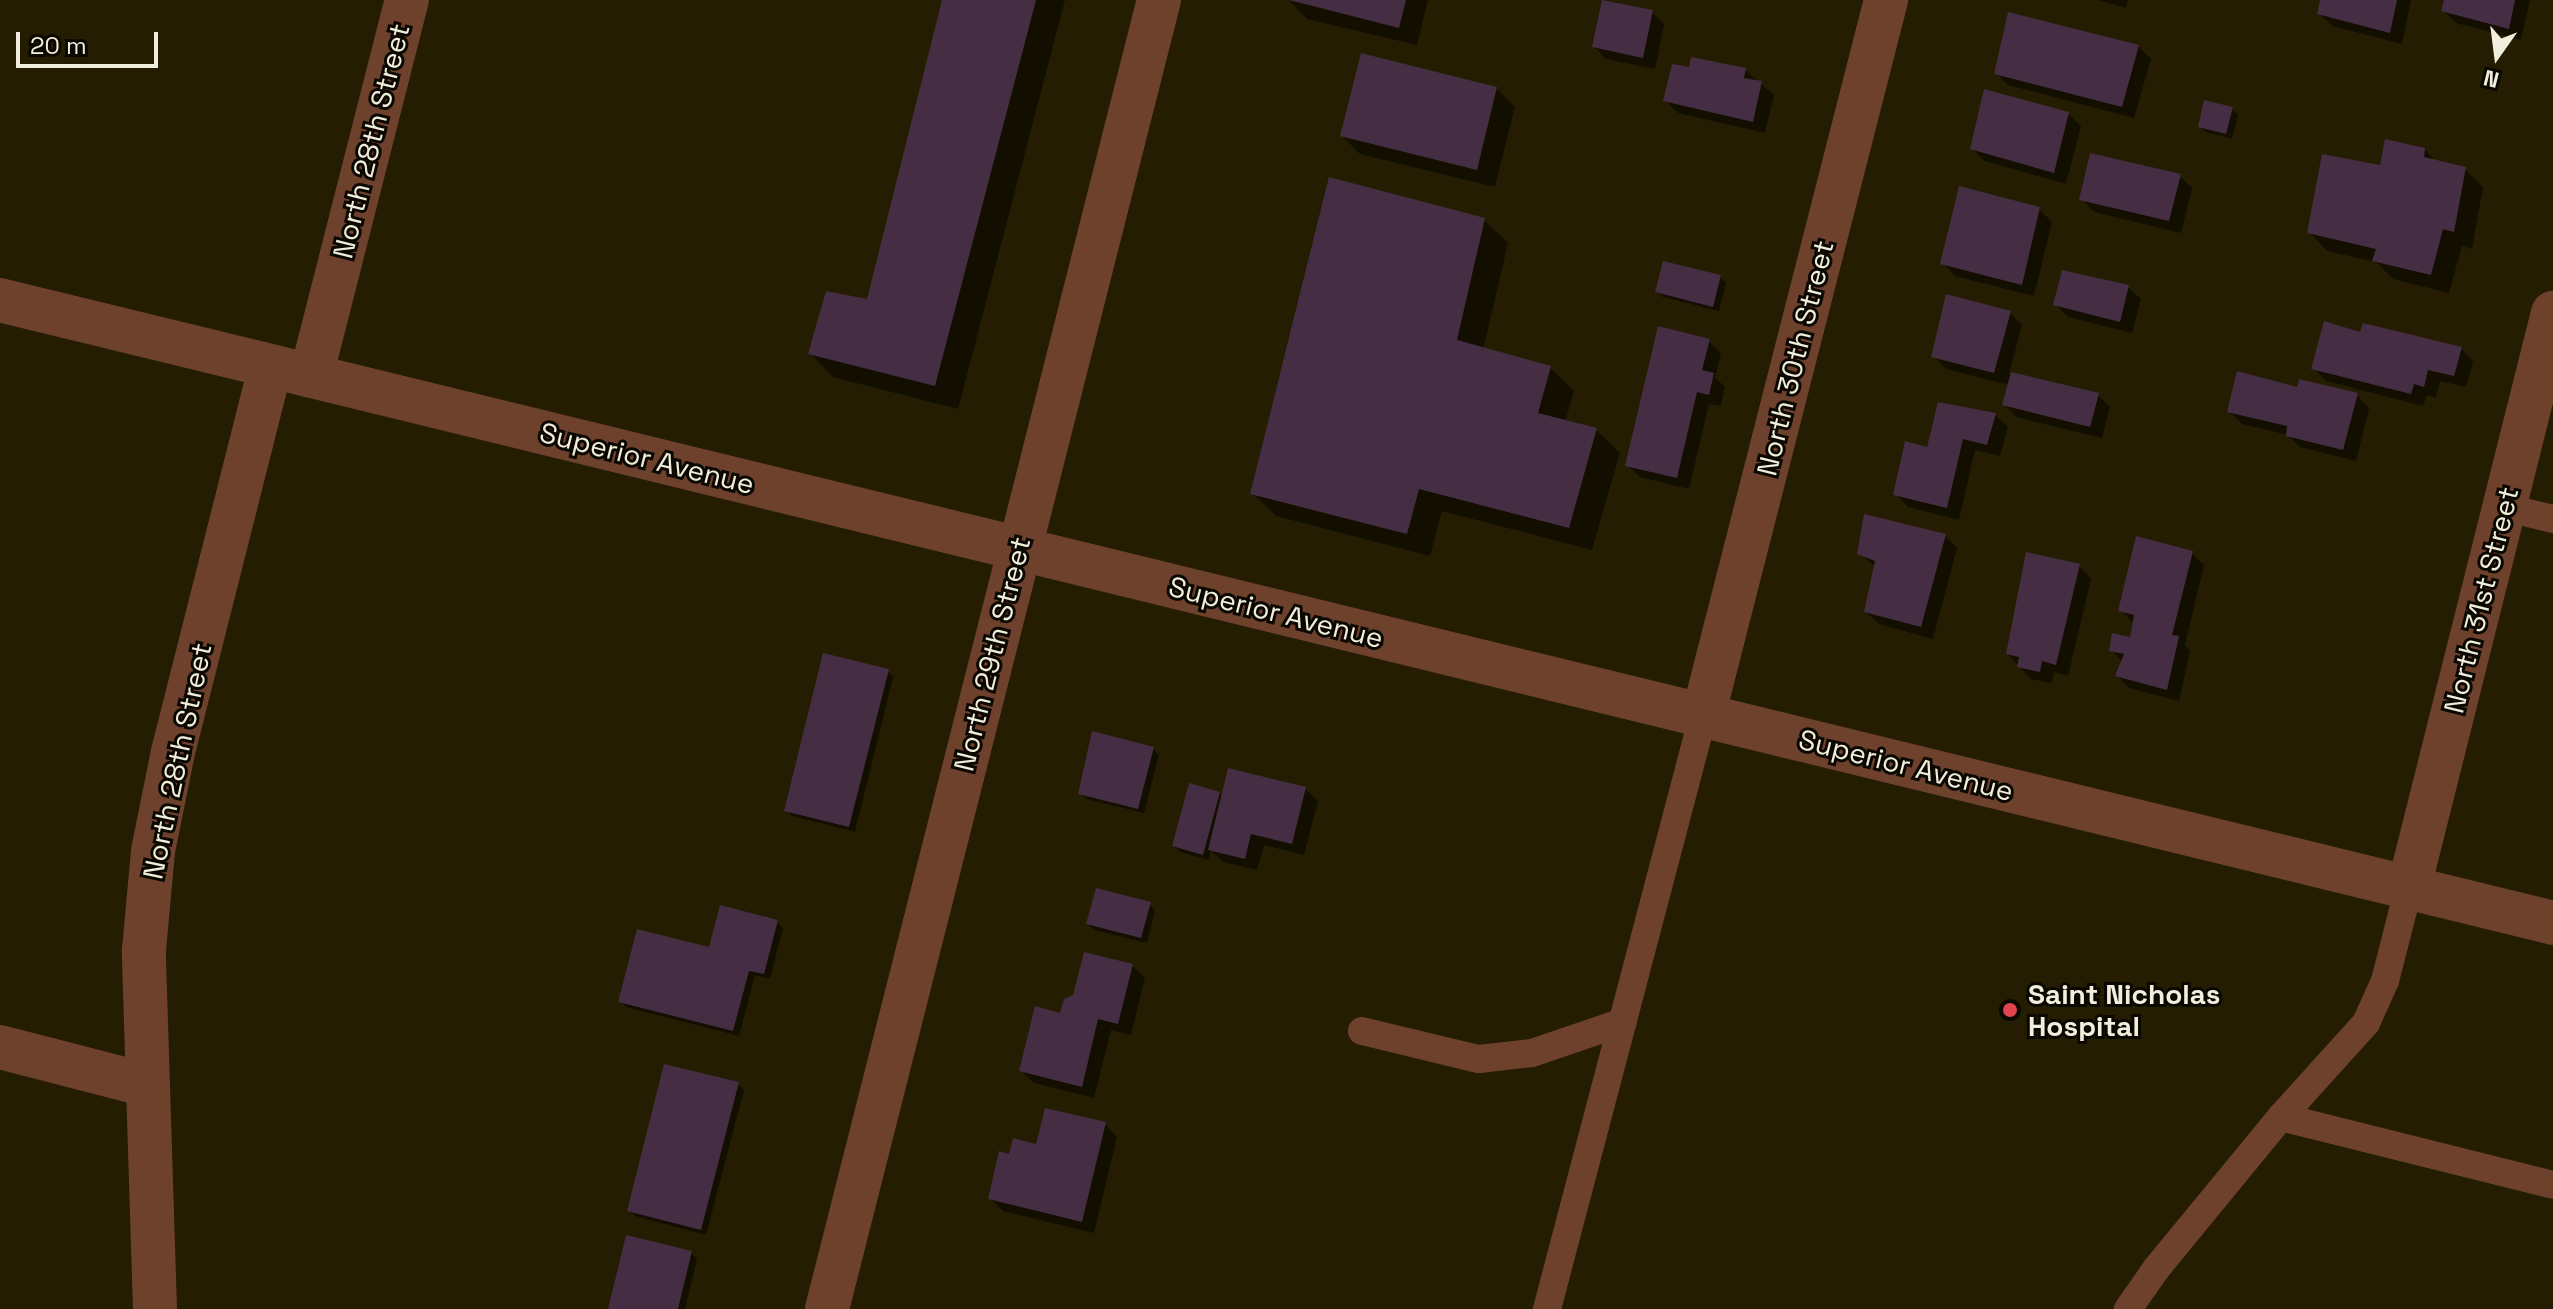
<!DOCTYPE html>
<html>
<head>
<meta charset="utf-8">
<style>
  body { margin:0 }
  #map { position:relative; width:2553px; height:1309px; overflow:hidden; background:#241d01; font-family:"Space Grotesk",sans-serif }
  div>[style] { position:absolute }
  .shadow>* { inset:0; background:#0007 }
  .building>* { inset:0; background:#452e43 }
  .service>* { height:28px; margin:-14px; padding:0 14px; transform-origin:14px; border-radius:14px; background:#6e412d }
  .minor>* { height:44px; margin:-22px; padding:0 22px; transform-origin:22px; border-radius:22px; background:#6e412d }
  .tertiary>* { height:44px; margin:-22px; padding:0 22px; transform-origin:22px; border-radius:22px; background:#6e412d }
  .dots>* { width:22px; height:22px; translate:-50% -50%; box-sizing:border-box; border:4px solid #0a0801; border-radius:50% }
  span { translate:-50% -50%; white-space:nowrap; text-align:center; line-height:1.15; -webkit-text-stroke:6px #0a0801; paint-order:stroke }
  .street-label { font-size:28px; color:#f2eedd }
  .poi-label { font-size:28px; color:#f2eedd; font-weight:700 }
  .left { translate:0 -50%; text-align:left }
  .north { position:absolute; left:2457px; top:16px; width:80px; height:80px; -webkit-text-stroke:6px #0a0801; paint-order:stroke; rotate:194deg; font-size:22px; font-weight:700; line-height:32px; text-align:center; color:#f2eedd }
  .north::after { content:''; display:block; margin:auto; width:28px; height:36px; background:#f2eedd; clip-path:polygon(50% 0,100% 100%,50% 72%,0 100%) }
  .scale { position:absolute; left:16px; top:32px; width:142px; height:36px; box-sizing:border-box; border:4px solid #f2eedd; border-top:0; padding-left:10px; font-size:24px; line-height:28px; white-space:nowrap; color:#f2eedd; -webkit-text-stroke:6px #0a0801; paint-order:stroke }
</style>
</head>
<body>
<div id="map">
  <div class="shadow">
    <i style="clip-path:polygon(944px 0,1065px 0,958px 409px,833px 377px,810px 353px,868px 301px)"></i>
    <i style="clip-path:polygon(1289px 0,1428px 0,1417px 45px,1307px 19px)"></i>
    <i style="clip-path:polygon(1604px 0,1652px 12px,1664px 24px,1655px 69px,1606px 59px,1594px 46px)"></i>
    <i style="clip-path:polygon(2097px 0,2128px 0,2126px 8px)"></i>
    <i style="clip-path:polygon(2322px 0,2411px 0,2402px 44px,2332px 26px,2319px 13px)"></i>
    <i style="clip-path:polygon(2446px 0,2530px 0,2521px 40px,2456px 23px,2443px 10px)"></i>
    <i style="clip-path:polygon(2138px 46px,2151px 59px,2134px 118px,2008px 85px,1996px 73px)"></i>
    <i style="clip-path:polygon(1745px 70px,1774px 95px,1765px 133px,1678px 113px,1665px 100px)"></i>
    <i style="clip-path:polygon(1496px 88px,1515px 107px,1495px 187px,1360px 154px,1342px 136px)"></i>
    <i style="clip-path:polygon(2232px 109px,2238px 115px,2232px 139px,2206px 132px,2200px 126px)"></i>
    <i style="clip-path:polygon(2068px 114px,2081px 126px,2066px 184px,1984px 161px,1972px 148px)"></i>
    <i style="clip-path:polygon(2424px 149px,2436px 162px,2465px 169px,2483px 187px,2472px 249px,2462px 246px,2449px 293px,2393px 279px,2376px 262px,2327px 251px,2309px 232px,2381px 167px)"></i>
    <i style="clip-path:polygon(2180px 176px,2192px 188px,2181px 233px,2094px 212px,2081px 199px)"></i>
    <i style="clip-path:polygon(2039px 209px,2052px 222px,2034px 296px,1955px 276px,1943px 263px)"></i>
    <i style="clip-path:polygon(1484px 220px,1508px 243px,1483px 350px,1550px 368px,1574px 391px,1565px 422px,1596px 430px,1620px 453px,1592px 550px,1442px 511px,1430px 556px,1276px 516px,1252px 493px)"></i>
    <i style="clip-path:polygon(1720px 277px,1726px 283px,1719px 311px,1663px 297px,1657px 292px)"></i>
    <i style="clip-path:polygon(2128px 287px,2141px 299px,2132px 333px,2068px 317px,2055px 304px)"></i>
    <i style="clip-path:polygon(2010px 313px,2022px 325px,2009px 374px,2098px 395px,2110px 407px,2102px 438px,2016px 417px,2004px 404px,2009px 385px,1946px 369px,1934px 356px)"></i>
    <i style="clip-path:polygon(2361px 334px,2461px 348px,2473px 361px,2466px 387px,2440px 381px,2436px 398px,2427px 395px,2423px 406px,2326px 381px,2314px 369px)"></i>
    <i style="clip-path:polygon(1709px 341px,1721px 354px,1715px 377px,1725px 387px,1721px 406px,1709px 404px,1689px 489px,1640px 477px,1627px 465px)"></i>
    <i style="clip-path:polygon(2299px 390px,2357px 395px,2369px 408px,2356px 461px,2300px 447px,2288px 435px,2242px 424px,2229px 411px)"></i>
    <i style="clip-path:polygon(1939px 404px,1995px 415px,2008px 427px,2000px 456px,1975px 450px,1959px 520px,1908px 507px,1896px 494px,1928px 450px)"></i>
    <i style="clip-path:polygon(1945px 536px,1957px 548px,1933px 639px,1879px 624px,1866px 612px,1876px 567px,1859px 553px)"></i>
    <i style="clip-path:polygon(2192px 553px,2204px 565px,2185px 645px,2190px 651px,2179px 701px,2129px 688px,2117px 675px,2123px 662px,2111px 650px,2131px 639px,2134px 624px,2121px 610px)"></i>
    <i style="clip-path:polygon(2079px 566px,2091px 579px,2068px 676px,2054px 672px,2052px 683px,2031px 679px,2008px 654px)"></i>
    <i style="clip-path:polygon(888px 671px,893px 677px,855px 832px,792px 816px,786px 810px)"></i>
    <i style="clip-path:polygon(1153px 749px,1159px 755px,1144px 813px,1086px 799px,1081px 793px)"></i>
    <i style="clip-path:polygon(1305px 789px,1318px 801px,1304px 855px,1264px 845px,1257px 870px,1223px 862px,1211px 850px,1209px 860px,1180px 852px,1174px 846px,1219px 793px,1223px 797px)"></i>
    <i style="clip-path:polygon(1149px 904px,1155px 910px,1147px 943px,1094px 930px,1088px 924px)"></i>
    <i style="clip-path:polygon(777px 922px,783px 928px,770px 979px,755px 975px,739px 1036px,626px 1007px,620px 1001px,711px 949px)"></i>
    <i style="clip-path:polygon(1132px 966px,1145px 978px,1131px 1035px,1111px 1030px,1094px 1098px,1034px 1083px,1021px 1071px)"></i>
    <i style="clip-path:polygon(738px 1084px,744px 1090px,706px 1235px,635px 1216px,629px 1210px)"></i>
    <i style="clip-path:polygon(1105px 1124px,1117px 1137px,1094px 1233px,1003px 1211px,990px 1198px,1011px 1156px)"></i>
    <i style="clip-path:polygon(691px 1253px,697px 1259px,685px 1309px,610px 1309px)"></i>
  </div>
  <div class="building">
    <i style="clip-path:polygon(942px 0,1036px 0,935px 386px,808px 354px,826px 291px,867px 299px)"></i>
    <i style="clip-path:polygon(1289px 0,1406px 0,1399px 28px)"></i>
    <i style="clip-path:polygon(1602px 0,1653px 10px,1643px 58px,1592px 47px)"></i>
    <i style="clip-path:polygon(2320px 0,2397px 0,2390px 33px,2317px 14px)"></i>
    <i style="clip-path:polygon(2444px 0,2515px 0,2509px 29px,2441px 11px)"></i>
    <i style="clip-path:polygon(2008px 12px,2139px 45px,2122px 107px,1994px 74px)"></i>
    <i style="clip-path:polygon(1361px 53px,1497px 87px,1477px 170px,1340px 136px)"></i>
    <i style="clip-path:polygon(1691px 57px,1746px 68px,1744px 78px,1762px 81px,1753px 122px,1663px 101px,1672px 64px,1689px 67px)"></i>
    <i style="clip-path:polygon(1984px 89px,2069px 112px,2054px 173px,1970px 149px)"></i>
    <i style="clip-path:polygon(2204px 100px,2233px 107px,2226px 134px,2198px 127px)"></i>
    <i style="clip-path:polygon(2385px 139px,2425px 148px,2424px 157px,2466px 167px,2454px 232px,2443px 229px,2431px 275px,2372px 261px,2376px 249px,2307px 233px,2322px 154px,2380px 165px)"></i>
    <i style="clip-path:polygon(2090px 153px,2181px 174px,2169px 221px,2079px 200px)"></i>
    <i style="clip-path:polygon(1329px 177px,1485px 218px,1457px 340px,1551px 366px,1538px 413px,1597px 428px,1569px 528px,1419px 489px,1407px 534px,1250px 494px)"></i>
    <i style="clip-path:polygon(1959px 186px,2040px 207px,2022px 285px,1940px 264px)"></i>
    <i style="clip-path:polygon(1663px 261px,1721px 275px,1713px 307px,1655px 292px)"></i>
    <i style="clip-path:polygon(2062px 270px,2129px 285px,2120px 322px,2053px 305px)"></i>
    <i style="clip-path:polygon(1946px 294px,2011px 311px,1994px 373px,1931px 357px)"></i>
    <i style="clip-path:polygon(2324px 321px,2360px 332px,2363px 323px,2462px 347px,2454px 376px,2428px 370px,2424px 387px,2414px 384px,2411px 394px,2311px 369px)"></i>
    <i style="clip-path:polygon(1658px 326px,1710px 339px,1702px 370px,1714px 373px,1709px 395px,1697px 392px,1677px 478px,1625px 466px)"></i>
    <i style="clip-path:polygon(2237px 371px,2297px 387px,2299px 379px,2358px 393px,2343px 450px,2286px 436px,2287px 426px,2227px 412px)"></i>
    <i style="clip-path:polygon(2011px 372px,2099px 393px,2090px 427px,2002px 405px)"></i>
    <i style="clip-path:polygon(1938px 402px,1996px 413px,1987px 445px,1963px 439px,1947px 508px,1893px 495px,1905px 441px,1927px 447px)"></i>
    <i style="clip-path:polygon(1864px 514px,1946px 534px,1921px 627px,1864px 612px,1875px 561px,1857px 554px)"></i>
    <i style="clip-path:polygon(2136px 536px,2193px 551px,2172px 635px,2179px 636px,2167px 690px,2115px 676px,2124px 654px,2109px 651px,2112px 633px,2130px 637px,2134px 615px,2118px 611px)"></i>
    <i style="clip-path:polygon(2026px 552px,2080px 564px,2056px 665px,2042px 661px,2040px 672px,2017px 667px,2019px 657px,2006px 654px)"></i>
    <i style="clip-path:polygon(823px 653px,889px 669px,849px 827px,784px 811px)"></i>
    <i style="clip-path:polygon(1092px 731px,1154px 747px,1138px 809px,1078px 794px)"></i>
    <i style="clip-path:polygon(1228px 768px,1306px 787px,1292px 844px,1251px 834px,1245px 859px,1208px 850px)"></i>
    <i style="clip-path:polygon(1189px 783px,1220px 792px,1203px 855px,1172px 846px)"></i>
    <i style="clip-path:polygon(1096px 888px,1151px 902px,1141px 938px,1086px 924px)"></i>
    <i style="clip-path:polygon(720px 905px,778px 920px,764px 974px,749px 971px,733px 1031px,618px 1002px,637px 929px,709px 947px)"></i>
    <i style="clip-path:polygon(1084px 952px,1133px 964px,1118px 1024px,1098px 1019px,1082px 1087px,1019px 1071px,1035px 1006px,1060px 1013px,1064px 999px,1073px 995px)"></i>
    <i style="clip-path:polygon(664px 1064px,739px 1082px,701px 1230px,627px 1211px)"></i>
    <i style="clip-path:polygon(1045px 1108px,1106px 1122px,1082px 1222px,988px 1199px,999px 1151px,1009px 1154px,1013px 1138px,1036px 1144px)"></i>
    <i style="clip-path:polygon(626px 1235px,692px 1251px,678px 1309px,608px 1309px)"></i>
  </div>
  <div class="service">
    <i style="left:2504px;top:507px;width:50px;rotate:13.8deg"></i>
    <i style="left:1362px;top:1031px;width:120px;rotate:13.5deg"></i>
    <i style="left:1479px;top:1059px;width:53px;rotate:-6.5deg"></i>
    <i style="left:1532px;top:1053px;width:96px;rotate:-18.8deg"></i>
    <i style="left:2281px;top:1117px;width:280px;rotate:14deg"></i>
    <i style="left:1547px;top:1309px;width:613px;rotate:-75.26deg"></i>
    <i style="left:2128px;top:1309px;width:49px;rotate:-55deg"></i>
    <i style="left:2156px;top:1269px;width:197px;rotate:-50.6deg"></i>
    <i style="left:2281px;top:1117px;width:127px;rotate:-47.9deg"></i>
    <i style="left:2366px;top:1023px;width:46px;rotate:-65.7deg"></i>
    <i style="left:2385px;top:981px;width:97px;rotate:-75.7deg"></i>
  </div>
  <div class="minor">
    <i style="left:311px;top:376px;width:388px;rotate:-75.7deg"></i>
    <i style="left:1703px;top:716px;width:739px;rotate:-75.66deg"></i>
    <i style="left:2409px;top:887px;width:592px;rotate:-75.92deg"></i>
    <i style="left:0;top:1047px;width:152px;rotate:14.5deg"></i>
    <i style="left:155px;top:1309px;width:359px;rotate:-91.8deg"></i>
    <i style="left:144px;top:950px;width:99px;rotate:-84.8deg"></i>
    <i style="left:153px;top:851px;width:101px;rotate:-78.6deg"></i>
    <i style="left:173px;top:752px;width:398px;rotate:-75.8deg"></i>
    <i style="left:827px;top:1309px;width:1350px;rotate:-75.77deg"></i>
  </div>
  <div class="tertiary">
    <i style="left:0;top:300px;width:2628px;rotate:13.71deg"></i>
  </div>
  <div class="dots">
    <i style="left:2010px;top:1010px;background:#e0444e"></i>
  </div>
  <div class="street-label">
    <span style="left:371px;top:141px;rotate:-76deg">North 28th Street</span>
    <span style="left:1795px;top:358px;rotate:-76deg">North 30th Street</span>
    <span style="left:647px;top:458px;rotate:14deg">Superior Avenue</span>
    <span style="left:2481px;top:600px;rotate:-76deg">North 31st Street</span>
    <span style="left:1276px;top:612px;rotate:14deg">Superior Avenue</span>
    <span style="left:992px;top:654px;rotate:-76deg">North 29th Street</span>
    <span style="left:177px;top:761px;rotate:-78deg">North 28th Street</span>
    <span style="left:1906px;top:765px;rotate:14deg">Superior Avenue</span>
  </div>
  <div class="poi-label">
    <span class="left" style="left:2028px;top:1010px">Saint Nicholas<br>Hospital</span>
  </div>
  <div class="north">N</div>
  <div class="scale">20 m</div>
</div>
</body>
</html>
